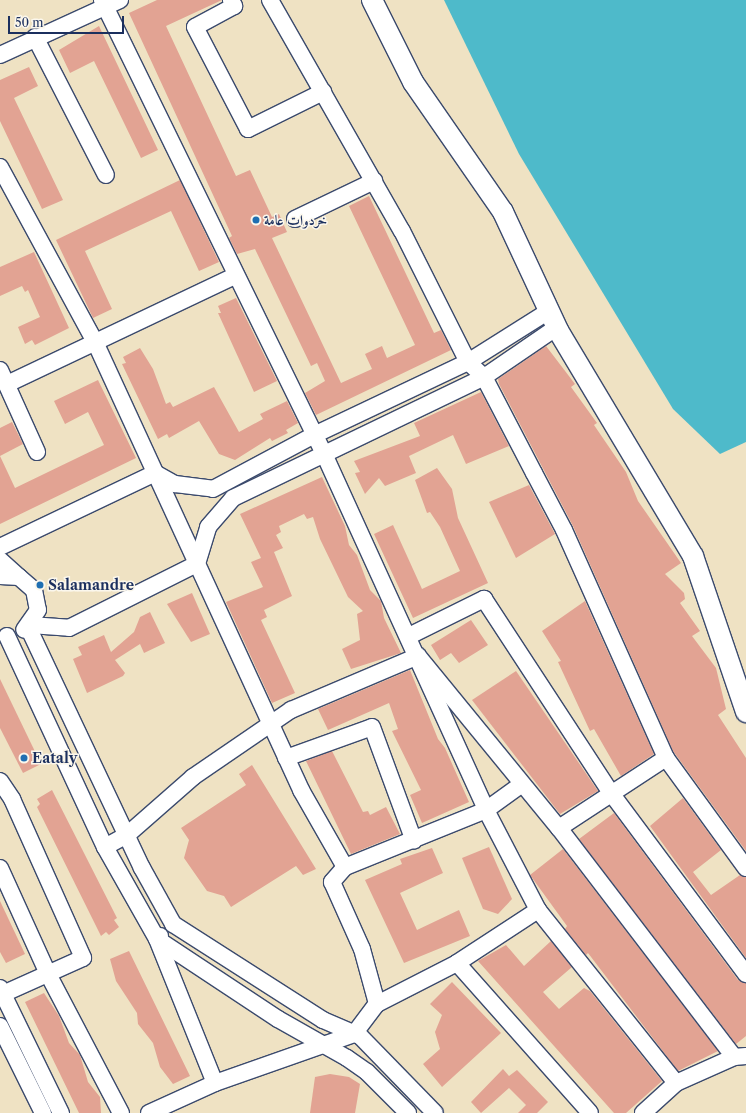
<!DOCTYPE html>
<html>
<head>
<meta charset="utf-8">
<style>
  body { margin:0 }
  #map { position:relative; width:746px; height:1113px; overflow:hidden; background:#efe2c3; font-family:"Libre Caslon Text",Amiri,serif }
  div>[style] { position:absolute }
  .water>* { inset:0; background:#4ebaca }
  .building>* { inset:0; background:#e2a393 }
  .roads { filter:drop-shadow(1px 0 #3b4a6d) drop-shadow(-1px 0 #3b4a6d) drop-shadow(0 1px #3b4a6d) drop-shadow(0 -1px #3b4a6d) }
  .minor>* { height:16px; margin:-8px; padding:0 8px; transform-origin:8px; border-radius:8px; background:#fff }
  .major>* { height:20px; margin:-10px; padding:0 10px; transform-origin:10px; border-radius:10px; background:#fff }
  .dots>* { width:11px; height:11px; translate:-50% -50%; box-sizing:border-box; border:2px solid #fbf7ec; border-radius:50% }
  span { translate:-50% -50%; white-space:nowrap; text-align:center; line-height:1.15; -webkit-text-stroke:3px #fbf7ec; paint-order:stroke }
  .poi-label { font-size:14px; color:#1b2f5e; font-weight:700 }
  .left { translate:0 -50%; text-align:left }
  .scale { position:absolute; left:8px; top:16px; width:116px; height:18px; box-sizing:border-box; border:2px solid #1b2f5e; border-top:0; padding-left:5px; font-size:12px; line-height:14px; white-space:nowrap; color:#1b2f5e; -webkit-text-stroke:3px #fbf7ec; paint-order:stroke }
</style>
</head>
<body>
<div id="map">
  <div class="water">
    <i style="clip-path:polygon(444px 0,746px 0,746px 442px,720px 454px,673px 409px,519px 154px)"></i>
  </div>
  <div class="building">
    <i style="clip-path:polygon(157px 0,222px 0,166px 26px,236px 176px,250px 170px,272px 217px,279px 214px,287px 232px,272px 238px,341px 383px,372px 369px,365px 354px,382px 346px,387px 358px,415px 345px,349px 206px,369px 196px,434px 333px,441px 330px,451px 350px,316px 415px,305px 393px,325px 381px,317px 363px,311px 366px,255px 249px,237px 254px,229px 238px,232px 236px,129px 13px)"></i>
    <i style="clip-path:polygon(99px 26px,158px 150px,141px 158px,94px 61px,70px 73px,59px 50px)"></i>
    <i style="clip-path:polygon(29px 67px,38px 86px,14px 98px,63px 200px,42px 209px,0 121px,0 80px)"></i>
    <i style="clip-path:polygon(180px 180px,219px 262px,199px 271px,171px 211px,85px 251px,112px 309px,93px 318px,56px 240px)"></i>
    <i style="clip-path:polygon(34px 252px,69px 328px,35px 345px,32px 340px,25px 344px,18px 327px,40px 317px,28px 290px,25px 292px,22px 286px,0 296px,0 267px)"></i>
    <i style="clip-path:polygon(236px 298px,277px 381px,254px 392px,218px 313px,221px 313px,218px 306px)"></i>
    <i style="clip-path:polygon(546px 346px,575px 384px,571px 387px,597px 423px,594px 425px,626px 472px,638px 501px,681px 563px,665px 574px,684px 593px,685px 599px,680px 603px,700px 631px,692px 636px,716px 668px,726px 709px,718px 715px,746px 758px,746px 851px,673px 751px,573px 526px,499px 384px,498px 379px)"></i>
    <i style="clip-path:polygon(140px 348px,153px 369px,166px 404px,170px 402px,173px 407px,214px 387px,239px 432px,263px 419px,260px 414px,287px 401px,298px 423px,286px 430px,288px 433px,272px 441px,270px 438px,235px 460px,219px 454px,199px 421px,169px 438px,167px 434px,158px 439px,122px 364px,126px 363px,123px 357px)"></i>
    <i style="clip-path:polygon(98px 380px,136px 458px,0 524px,0 456px,15px 488px,104px 445px,88px 412px,65px 424px,54px 401px)"></i>
    <i style="clip-path:polygon(481px 392px,509px 446px,466px 464px,453px 435px,409px 456px,416px 473px,385px 486px,379px 478px,365px 494px,355px 473px,360px 472px,354px 461px,420px 436px,414px 423px)"></i>
    <i style="clip-path:polygon(12px 422px,23px 444px,0 456px,0 428px)"></i>
    <i style="clip-path:polygon(437px 468px,452px 489px,458px 518px,488px 583px,413px 618px,374px 534px,393px 525px,422px 589px,460px 571px,440px 527px,430px 512px,427px 513px,415px 480px)"></i>
    <i style="clip-path:polygon(322px 477px,345px 526px,349px 545px,357px 555px,370px 590px,381px 601px,384px 618px,401px 653px,351px 669px,342px 649px,360px 640px,357px 614px,363px 611px,348px 597px,320px 539px,313px 517px,307px 519px,304px 514px,279px 526px,281px 532px,276px 535px,283px 548px,274px 552px,292px 596px,264px 610px,267px 617px,261px 620px,295px 693px,272px 703px,226px 602px,263px 587px,251px 562px,261px 558px,240px 514px)"></i>
    <i style="clip-path:polygon(529px 485px,555px 534px,516px 558px,489px 502px)"></i>
    <i style="clip-path:polygon(192px 593px,210px 634px,191px 642px,167px 604px)"></i>
    <i style="clip-path:polygon(585px 601px,654px 754px,621px 776px,594px 729px,590px 731px,558px 662px,561px 661px,542px 631px)"></i>
    <i style="clip-path:polygon(150px 612px,165px 643px,144px 653px,140px 644px,115px 660px,125px 673px,123px 676px,87px 693px,73px 659px,82px 655px,78px 647px,104px 635px,111px 652px,134px 632px,140px 617px)"></i>
    <i style="clip-path:polygon(471px 620px,488px 645px,459px 663px,451px 653px,440px 660px,431px 645px)"></i>
    <i style="clip-path:polygon(410px 670px,438px 739px,445px 748px,469px 802px,422px 823px,410px 795px,421px 790px,392px 731px,398px 729px,389px 703px,328px 730px,318px 709px)"></i>
    <i style="clip-path:polygon(516px 671px,598px 791px,560px 814px,472px 700px)"></i>
    <i style="clip-path:polygon(0 679px,41px 764px,23px 773px,0 728px)"></i>
    <i style="clip-path:polygon(332px 751px,363px 812px,368px 811px,370px 815px,386px 807px,400px 834px,351px 854px,306px 761px)"></i>
    <i style="clip-path:polygon(252px 765px,316px 869px,303px 875px,296px 866px,231px 907px,224px 896px,207px 891px,184px 858px,189px 840px,181px 828px,246px 785px,239px 774px)"></i>
    <i style="clip-path:polygon(52px 790px,117px 918px,114px 920px,119px 927px,109px 935px,106px 932px,101px 936px,97px 928px,37px 807px,40px 804px,37px 799px)"></i>
    <i style="clip-path:polygon(683px 798px,721px 850px,693px 872px,711px 895px,740px 875px,746px 877px,746px 958px,650px 826px)"></i>
    <i style="clip-path:polygon(614px 813px,738px 980px,746px 983px,746px 1036px,736px 1044px,579px 839px)"></i>
    <i style="clip-path:polygon(489px 847px,512px 899px,498px 914px,483px 909px,462px 858px)"></i>
    <i style="clip-path:polygon(432px 848px,443px 873px,400px 893px,417px 930px,459px 910px,470px 936px,404px 963px,365px 880px,402px 864px,400px 859px)"></i>
    <i style="clip-path:polygon(563px 849px,718px 1051px,678px 1071px,588px 953px,586px 955px,565px 929px,567px 926px,530px 875px)"></i>
    <i style="clip-path:polygon(0 901px,25px 954px,6px 963px,0 952px)"></i>
    <i style="clip-path:polygon(551px 941px,572px 967px,543px 992px,559px 1009px,584px 988px,590px 991px,662px 1081px,626px 1113px,614px 1113px,478px 961px,506px 945px,524px 966px)"></i>
    <i style="clip-path:polygon(129px 951px,190px 1076px,173px 1084px,160px 1067px,153px 1043px,138px 1024px,137px 1013px,116px 981px,110px 959px)"></i>
    <i style="clip-path:polygon(452px 982px,501px 1033px,442px 1087px,423px 1064px,440px 1049px,435px 1032px,442px 1015px,430px 1004px)"></i>
    <i style="clip-path:polygon(44px 993px,59px 1016px,69px 1043px,80px 1055px,88px 1082px,100px 1097px,101px 1113px,79px 1113px,25px 1002px)"></i>
    <i style="clip-path:polygon(503px 1069px,509px 1076px,517px 1070px,548px 1102px,537px 1113px,518px 1113px,526px 1105px,509px 1088px,481px 1113px,471px 1102px)"></i>
    <i style="clip-path:polygon(330px 1074px,349px 1077px,360px 1084px,355px 1113px,310px 1113px,315px 1077px)"></i>
  </div>
  <div class="roads">
    <div class="minor">
      <i style="left:102px;top:0;width:508px;rotate:63.94deg"></i>
      <i style="left:325px;top:456px;width:389px;rotate:65.5deg"></i>
      <i style="left:486px;top:810px;width:113px;rotate:62.5deg"></i>
      <i style="left:231px;top:0;width:7px;rotate:63deg"></i>
      <i style="left:234px;top:6px;width:44px;rotate:151.7deg"></i>
      <i style="left:195px;top:27px;width:115px;rotate:62.5deg"></i>
      <i style="left:248px;top:129px;width:84px;rotate:-26.3deg"></i>
      <i style="left:270px;top:0;width:266px;rotate:60.3deg"></i>
      <i style="left:402px;top:231px;width:147px;rotate:63.3deg"></i>
      <i style="left:468px;top:362px;width:22px;rotate:43deg"></i>
      <i style="left:484px;top:377px;width:108px;rotate:62.5deg"></i>
      <i style="left:534px;top:473px;width:64px;rotate:62.2deg"></i>
      <i style="left:564px;top:530px;width:250px;rotate:65.9deg"></i>
      <i style="left:666px;top:758px;width:136px;rotate:54deg"></i>
      <i style="left:35px;top:37px;width:155px;rotate:62.8deg"></i>
      <i style="left:0;top:55px;width:132px;rotate:-24.6deg"></i>
      <i style="left:0;top:167px;width:201px;rotate:61.5deg"></i>
      <i style="left:96px;top:344px;width:491px;rotate:65.3deg"></i>
      <i style="left:301px;top:790px;width:89px;rotate:60.3deg"></i>
      <i style="left:345px;top:867px;width:20px;rotate:131deg"></i>
      <i style="left:332px;top:882px;width:73px;rotate:65.9deg"></i>
      <i style="left:362px;top:949px;width:57px;rotate:74.7deg"></i>
      <i style="left:295px;top:219px;width:88px;rotate:-25.7deg"></i>
      <i style="left:0;top:370px;width:90px;rotate:65.7deg"></i>
      <i style="left:7px;top:384px;width:251px;rotate:-25.4deg"></i>
      <i style="left:0;top:547px;width:172px;rotate:-25.5deg"></i>
      <i style="left:155px;top:473px;width:23px;rotate:29deg"></i>
      <i style="left:175px;top:484px;width:38px;rotate:7deg"></i>
      <i style="left:213px;top:489px;width:115px;rotate:-28.1deg"></i>
      <i style="left:314px;top:435px;width:170px;rotate:-25.4deg"></i>
      <i style="left:468px;top:362px;width:96px;rotate:-32.2deg"></i>
      <i style="left:0;top:560px;width:25px;rotate:42deg"></i>
      <i style="left:0;top:576px;width:19px;rotate:3deg"></i>
      <i style="left:19px;top:577px;width:20px;rotate:41deg"></i>
      <i style="left:34px;top:590px;width:20px;rotate:79deg"></i>
      <i style="left:38px;top:610px;width:24px;rotate:125deg"></i>
      <i style="left:30px;top:625px;width:39px;rotate:4deg"></i>
      <i style="left:69px;top:628px;width:143px;rotate:-26.6deg"></i>
      <i style="left:197px;top:564px;width:39px;rotate:-73deg"></i>
      <i style="left:208px;top:527px;width:38px;rotate:-49deg"></i>
      <i style="left:233px;top:498px;width:279px;rotate:-25.7deg"></i>
      <i style="left:484px;top:377px;width:88px;rotate:-34.4deg"></i>
      <i style="left:28px;top:627px;width:267px;rotate:64.7deg"></i>
      <i style="left:142px;top:868px;width:64px;rotate:61deg"></i>
      <i style="left:173px;top:924px;width:178px;rotate:32.6deg"></i>
      <i style="left:323px;top:1020px;width:40px;rotate:23.4deg"></i>
      <i style="left:360px;top:1036px;width:107px;rotate:45.8deg"></i>
      <i style="left:7px;top:636px;width:233px;rotate:65.1deg"></i>
      <i style="left:105px;top:847px;width:106px;rotate:60.5deg"></i>
      <i style="left:157px;top:939px;width:155px;rotate:68.1deg"></i>
      <i style="left:409px;top:636px;width:84px;rotate:-26.3deg"></i>
      <i style="left:484px;top:599px;width:232px;rotate:56.8deg"></i>
      <i style="left:611px;top:793px;width:226px;rotate:53.3deg"></i>
      <i style="left:286px;top:758px;width:91px;rotate:-19.8deg"></i>
      <i style="left:372px;top:727px;width:121px;rotate:69.8deg"></i>
      <i style="left:0;top:781px;width:22px;rotate:56deg"></i>
      <i style="left:12px;top:799px;width:174px;rotate:65.9deg"></i>
      <i style="left:83px;top:958px;width:88px;rotate:155.8deg"></i>
      <i style="left:559px;top:828px;width:128px;rotate:-33.2deg"></i>
      <i style="left:105px;top:847px;width:25px;rotate:-29deg"></i>
      <i style="left:127px;top:835px;width:88px;rotate:-41.3deg"></i>
      <i style="left:193px;top:777px;width:119px;rotate:-34.4deg"></i>
      <i style="left:291px;top:710px;width:138px;rotate:-23deg"></i>
      <i style="left:418px;top:656px;width:222px;rotate:50.7deg"></i>
      <i style="left:559px;top:828px;width:288px;rotate:52.6deg"></i>
      <i style="left:345px;top:867px;width:152px;rotate:-22deg"></i>
      <i style="left:486px;top:810px;width:44px;rotate:-35.8deg"></i>
      <i style="left:0;top:868px;width:116px;rotate:65.6deg"></i>
      <i style="left:48px;top:974px;width:157px;rotate:62.3deg"></i>
      <i style="left:160px;top:936px;width:4px;rotate:135deg"></i>
      <i style="left:157px;top:939px;width:145px;rotate:33.5deg"></i>
      <i style="left:278px;top:1019px;width:79px;rotate:29.5deg"></i>
      <i style="left:347px;top:1058px;width:24px;rotate:35deg"></i>
      <i style="left:367px;top:1072px;width:58px;rotate:45deg"></i>
      <i style="left:457px;top:963px;width:200px;rotate:48.4deg"></i>
      <i style="left:0;top:988px;width:139px;rotate:64deg"></i>
      <i style="left:0;top:1026px;width:97px;rotate:63.7deg"></i>
      <i style="left:149px;top:1113px;width:72px;rotate:-24.4deg"></i>
      <i style="left:215px;top:1083px;width:147px;rotate:-19.4deg"></i>
      <i style="left:354px;top:1034px;width:38px;rotate:-53deg"></i>
      <i style="left:377px;top:1004px;width:90px;rotate:-27.1deg"></i>
      <i style="left:457px;top:963px;width:97px;rotate:-33.2deg"></i>
      <i style="left:538px;top:910px;width:221px;rotate:51.4deg"></i>
      <i style="left:643px;top:1113px;width:45px;rotate:-42.3deg"></i>
      <i style="left:676px;top:1083px;width:64px;rotate:-24.1deg"></i>
      <i style="left:734px;top:1057px;width:12px;rotate:-5deg"></i>
    </div>
    <div class="major">
      <i style="left:372px;top:0;width:92px;rotate:63.4deg"></i>
      <i style="left:413px;top:82px;width:158px;rotate:55.3deg"></i>
      <i style="left:503px;top:212px;width:132px;rotate:65deg"></i>
      <i style="left:559px;top:332px;width:261px;rotate:59.1deg"></i>
      <i style="left:693px;top:556px;width:165px;rotate:71.2deg"></i>
    </div>
  </div>
  <div class="dots">
    <i style="left:256px;top:220px;background:#1f6fb2"></i>
    <i style="left:40px;top:585px;background:#1f6fb2"></i>
    <i style="left:24px;top:758px;background:#1f6fb2"></i>
  </div>
  <div class="poi-label">
    <span class="left" style="left:264px;top:220px">خردوات عامة</span>
    <span class="left" style="left:48px;top:585px">Salamandre</span>
    <span class="left" style="left:32px;top:758px">Eataly</span>
  </div>
  <div class="scale">50 m</div>
</div>
</body>
</html>
